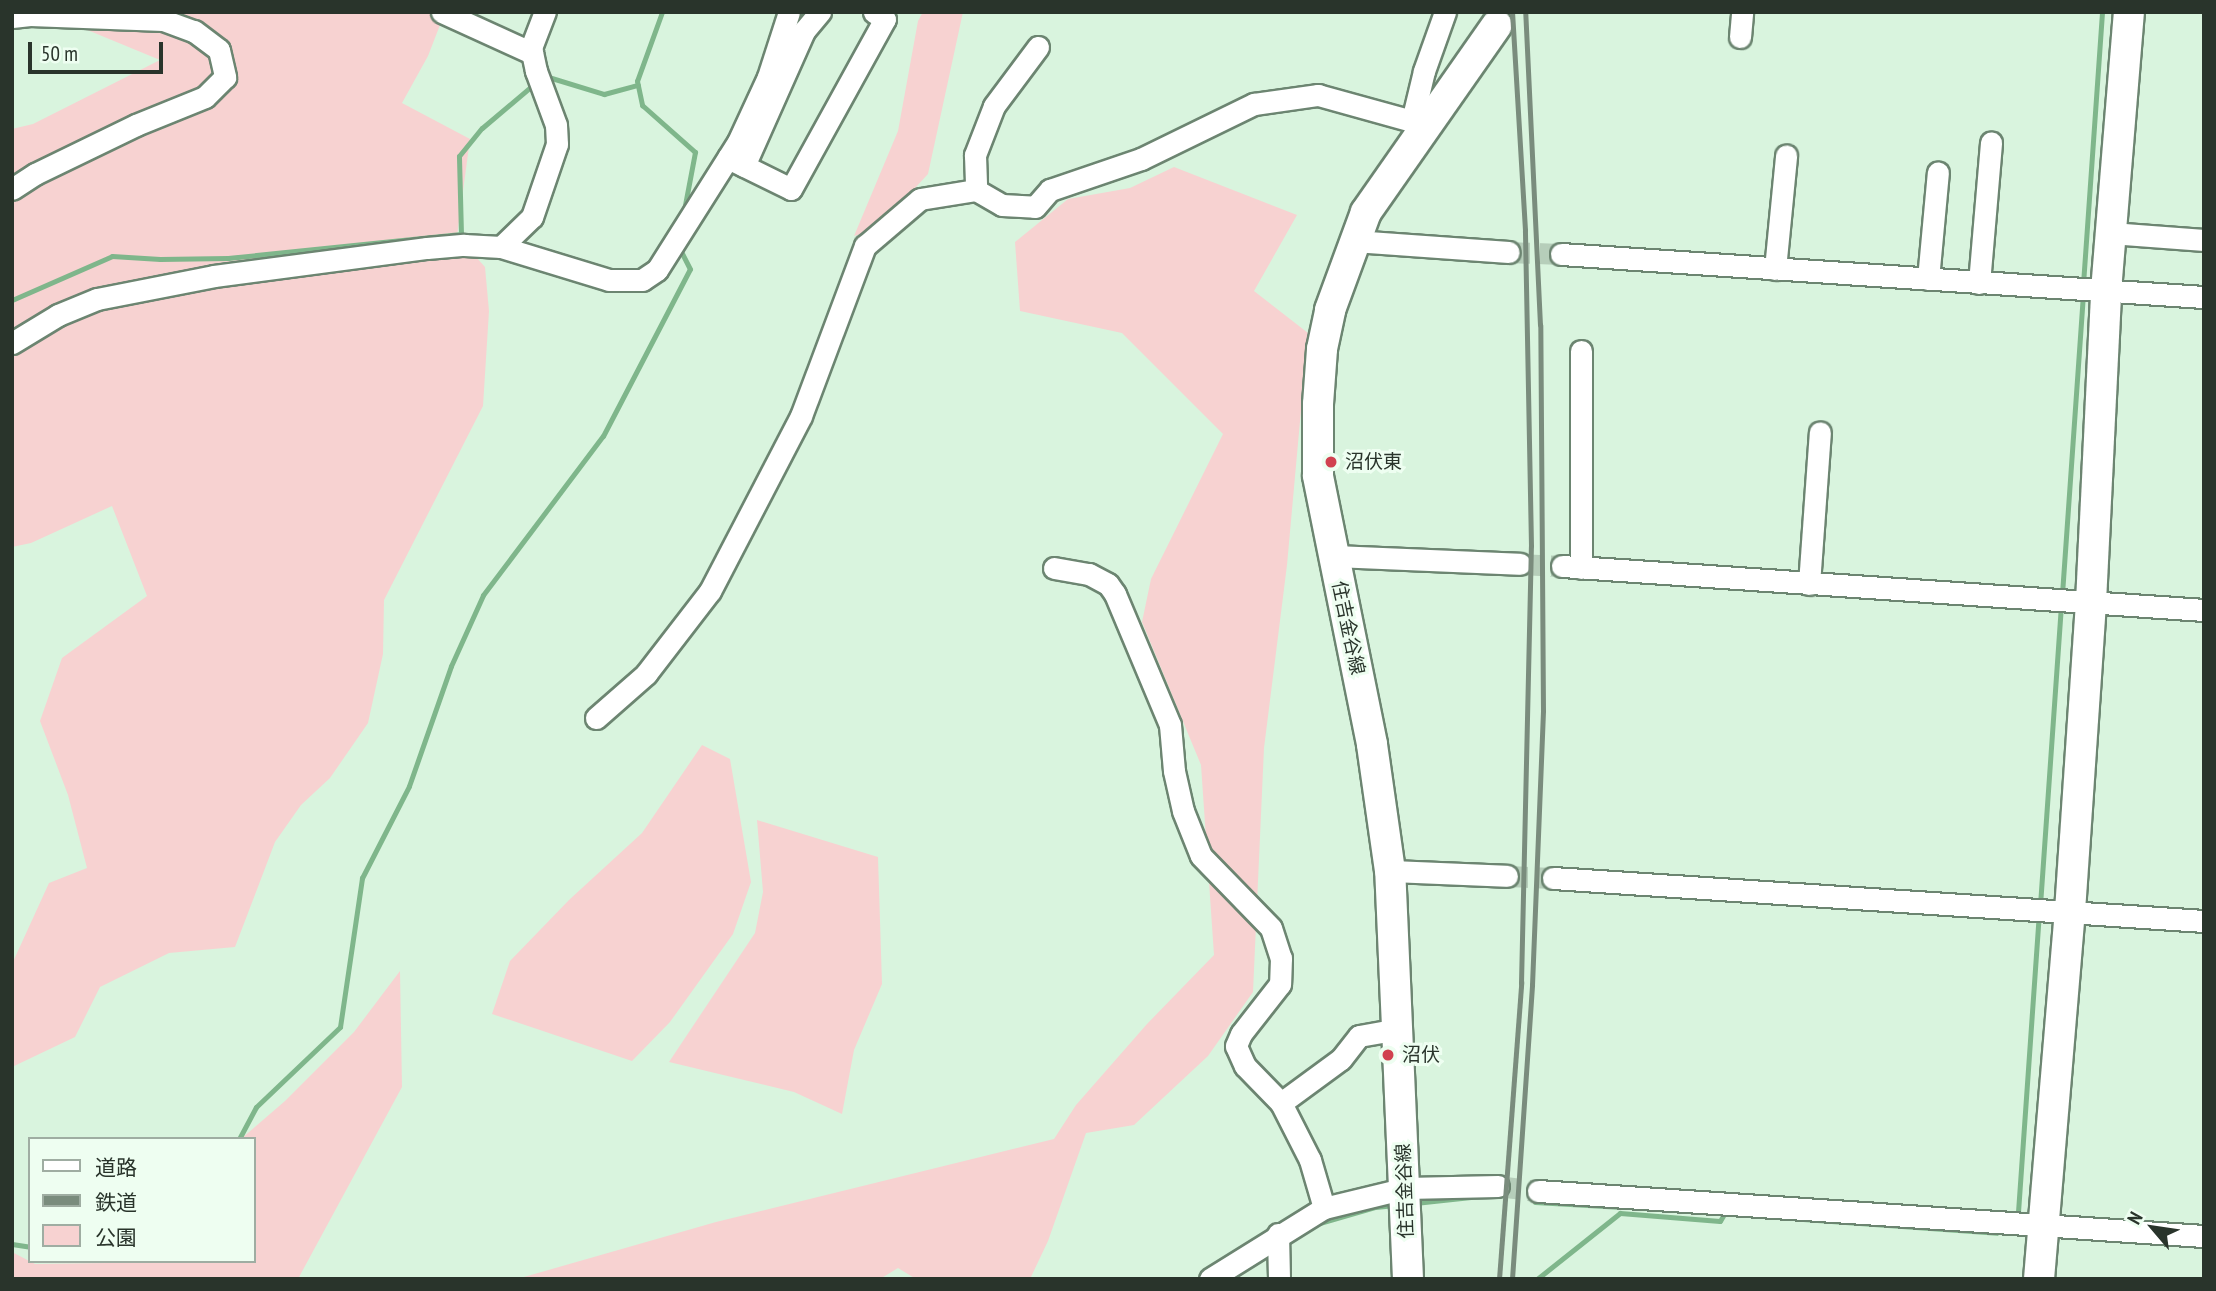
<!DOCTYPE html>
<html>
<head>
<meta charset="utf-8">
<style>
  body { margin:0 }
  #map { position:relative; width:2216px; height:1291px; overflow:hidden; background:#d9f4de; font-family:"PT Sans Narrow","Noto Sans JP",sans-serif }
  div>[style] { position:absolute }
  .green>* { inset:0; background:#f7d2d1 }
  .stream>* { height:5px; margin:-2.5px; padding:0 2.5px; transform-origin:2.5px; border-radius:2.5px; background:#7fb68b }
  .street-tunnel>* { height:21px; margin-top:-10.5px; transform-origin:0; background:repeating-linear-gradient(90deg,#b6ceba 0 21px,transparent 0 31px) }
  .roads { filter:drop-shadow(2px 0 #6c8571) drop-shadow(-2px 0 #6c8571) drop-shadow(0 2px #6c8571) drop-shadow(0 -2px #6c8571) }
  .street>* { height:21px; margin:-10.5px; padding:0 10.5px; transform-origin:10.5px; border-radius:10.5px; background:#fff }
  .secondary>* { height:30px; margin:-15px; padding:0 15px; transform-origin:15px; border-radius:15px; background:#fff }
  .rail>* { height:5px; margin:-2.5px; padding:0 2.5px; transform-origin:2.5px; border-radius:2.5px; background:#7a8c7d }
  .dots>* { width:19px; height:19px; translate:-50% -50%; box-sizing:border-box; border:4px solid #eefef1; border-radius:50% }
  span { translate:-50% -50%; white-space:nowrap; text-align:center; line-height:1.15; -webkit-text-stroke:6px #eefef1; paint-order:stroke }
  .poi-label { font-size:19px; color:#29342b }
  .left { translate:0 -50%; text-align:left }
  .street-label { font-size:19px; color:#29342b }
  .frame { position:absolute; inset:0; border:14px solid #29342b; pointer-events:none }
  .legend { position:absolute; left:28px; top:1137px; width:228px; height:126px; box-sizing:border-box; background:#eefef1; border:2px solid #9fada2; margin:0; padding:9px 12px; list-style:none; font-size:21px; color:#29342b }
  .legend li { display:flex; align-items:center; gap:14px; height:35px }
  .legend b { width:35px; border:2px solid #9fada2 }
  .north { position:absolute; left:2118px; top:1193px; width:70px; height:70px; -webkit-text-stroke:5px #eefef1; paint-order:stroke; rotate:299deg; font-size:19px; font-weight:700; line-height:28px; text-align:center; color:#29342b }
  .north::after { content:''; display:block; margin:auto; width:24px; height:32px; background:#29342b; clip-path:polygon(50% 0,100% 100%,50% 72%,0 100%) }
  .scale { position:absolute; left:28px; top:42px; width:135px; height:32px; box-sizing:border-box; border:4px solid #29342b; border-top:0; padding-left:9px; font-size:21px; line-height:24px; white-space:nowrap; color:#29342b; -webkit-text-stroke:5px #eefef1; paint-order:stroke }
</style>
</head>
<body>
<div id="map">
  <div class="green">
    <i style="clip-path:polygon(57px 12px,445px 12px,428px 56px,402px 103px,470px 139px,457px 236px,485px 267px,489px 311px,483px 406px,384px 600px,383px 654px,368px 723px,330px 778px,301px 805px,275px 842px,235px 947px,169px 953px,100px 987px,75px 1037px,12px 1067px,12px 964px,49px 883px,87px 868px,68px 795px,40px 721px,62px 658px,147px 596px,112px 506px,31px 543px,12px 547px,12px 129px,33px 124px,160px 60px,68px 22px)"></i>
    <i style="clip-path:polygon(923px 12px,963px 12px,928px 174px,877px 229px,854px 236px,898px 131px,918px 21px)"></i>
    <i style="clip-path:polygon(1174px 167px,1297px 215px,1254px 291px,1308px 333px,1287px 565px,1264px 748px,1253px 992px,1208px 1056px,1134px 1125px,1086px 1133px,1048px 1241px,1030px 1279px,916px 1279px,898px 1268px,880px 1279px,517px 1279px,716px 1222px,1054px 1139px,1076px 1105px,1147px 1024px,1214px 955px,1201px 765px,1142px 622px,1151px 579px,1223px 434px,1122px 333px,1020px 311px,1015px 242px,1068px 199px,1130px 188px)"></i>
    <i style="clip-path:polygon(702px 745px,730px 759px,751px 882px,733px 934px,670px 1022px,632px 1061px,492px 1014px,510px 961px,569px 900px,642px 833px)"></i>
    <i style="clip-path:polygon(757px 820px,878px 857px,882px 984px,854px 1050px,842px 1114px,794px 1092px,669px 1062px,755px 933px,763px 892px)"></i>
    <i style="clip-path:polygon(400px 971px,402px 1087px,298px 1279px,12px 1279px,12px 1252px,35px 1264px,254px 1261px,254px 1139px,241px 1139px,285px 1101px,354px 1032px)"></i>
  </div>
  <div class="stream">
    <i style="left:662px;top:12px;width:73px;rotate:109.9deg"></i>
    <i style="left:637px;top:81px;width:25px;rotate:78deg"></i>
    <i style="left:642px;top:105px;width:71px;rotate:41.6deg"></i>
    <i style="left:695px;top:152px;width:59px;rotate:100.7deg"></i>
    <i style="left:545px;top:76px;width:62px;rotate:17deg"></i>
    <i style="left:604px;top:94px;width:35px;rotate:-15deg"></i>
    <i style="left:2083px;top:284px;width:273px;rotate:-86deg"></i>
    <i style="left:12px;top:300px;width:109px;rotate:-23.7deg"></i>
    <i style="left:112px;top:256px;width:48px;rotate:3.6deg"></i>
    <i style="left:160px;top:259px;width:68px;rotate:-0.8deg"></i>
    <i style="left:228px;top:258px;width:234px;rotate:-5.9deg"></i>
    <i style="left:461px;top:234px;width:78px;rotate:-91.5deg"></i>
    <i style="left:459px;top:156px;width:36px;rotate:-51deg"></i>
    <i style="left:482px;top:128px;width:68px;rotate:-40.2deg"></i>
    <i style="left:2062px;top:594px;width:302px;rotate:-86deg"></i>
    <i style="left:2040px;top:905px;width:302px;rotate:-86deg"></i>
    <i style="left:239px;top:1139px;width:36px;rotate:-62deg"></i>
    <i style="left:256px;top:1107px;width:116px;rotate:-43.6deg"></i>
    <i style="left:340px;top:1027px;width:151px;rotate:-81.6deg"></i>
    <i style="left:362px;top:878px;width:103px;rotate:-62.9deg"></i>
    <i style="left:409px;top:786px;width:127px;rotate:-70.7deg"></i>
    <i style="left:451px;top:666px;width:78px;rotate:-65.7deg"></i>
    <i style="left:483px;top:595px;width:199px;rotate:-53deg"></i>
    <i style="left:603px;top:436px;width:188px;rotate:-62.5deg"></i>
    <i style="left:690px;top:269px;width:20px;rotate:-117deg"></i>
    <i style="left:681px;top:251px;width:7px;rotate:-90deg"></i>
    <i style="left:1535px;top:1202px;width:87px;rotate:3.3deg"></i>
    <i style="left:1415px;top:1203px;width:56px;rotate:-6.1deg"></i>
    <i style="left:2018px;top:1212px;width:298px;rotate:-86deg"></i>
    <i style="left:1803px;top:1219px;width:194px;rotate:4.1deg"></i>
    <i style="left:1316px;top:1224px;width:61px;rotate:-16.1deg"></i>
    <i style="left:1375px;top:1207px;width:20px;rotate:-6deg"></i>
    <i style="left:12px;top:1244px;width:18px;rotate:9deg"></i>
    <i style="left:1537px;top:1279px;width:106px;rotate:-38.5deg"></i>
    <i style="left:1620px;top:1213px;width:100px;rotate:4.6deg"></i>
    <i style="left:1720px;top:1221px;width:8px;rotate:-60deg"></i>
  </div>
  <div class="street-tunnel">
    <i style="left:1509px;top:252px;width:52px;rotate:2.2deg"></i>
    <i style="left:1520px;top:564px;width:42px;rotate:2.7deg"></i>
    <i style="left:1507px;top:876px;width:46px;rotate:2.5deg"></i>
    <i style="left:1498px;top:1186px;width:40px;rotate:7.1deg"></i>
  </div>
  <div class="roads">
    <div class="street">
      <i style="left:442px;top:12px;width:99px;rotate:24.5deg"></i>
      <i style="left:12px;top:17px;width:18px;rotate:-6deg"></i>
      <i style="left:30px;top:15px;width:133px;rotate:2.2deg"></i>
      <i style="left:163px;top:20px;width:33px;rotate:20deg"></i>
      <i style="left:194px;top:31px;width:31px;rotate:37deg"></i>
      <i style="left:219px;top:50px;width:28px;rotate:77deg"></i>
      <i style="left:225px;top:77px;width:28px;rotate:135deg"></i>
      <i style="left:205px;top:97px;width:74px;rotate:157.9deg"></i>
      <i style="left:136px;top:125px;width:112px;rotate:154.1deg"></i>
      <i style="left:35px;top:174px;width:27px;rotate:147deg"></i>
      <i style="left:1740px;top:37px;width:25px;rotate:-85deg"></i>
      <i style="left:1038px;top:47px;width:74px;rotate:126.7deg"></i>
      <i style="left:994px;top:106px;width:53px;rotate:111.2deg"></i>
      <i style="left:975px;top:155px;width:35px;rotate:88deg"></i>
      <i style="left:976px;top:190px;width:30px;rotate:30deg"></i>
      <i style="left:1002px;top:205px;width:33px;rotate:3deg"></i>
      <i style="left:1035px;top:207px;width:23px;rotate:-49deg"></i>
      <i style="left:1050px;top:190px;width:96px;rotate:-18.8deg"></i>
      <i style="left:1141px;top:159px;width:126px;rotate:-26deg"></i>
      <i style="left:1254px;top:104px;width:65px;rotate:-8deg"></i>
      <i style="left:1318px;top:95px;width:98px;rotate:15.5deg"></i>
      <i style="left:1423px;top:128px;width:13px;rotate:-148deg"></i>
      <i style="left:1412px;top:121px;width:51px;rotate:-76.5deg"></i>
      <i style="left:1424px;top:71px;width:63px;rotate:-70.4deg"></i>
      <i style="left:728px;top:158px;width:70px;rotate:26.2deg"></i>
      <i style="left:791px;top:189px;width:194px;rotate:-61.1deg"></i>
      <i style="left:885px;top:19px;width:13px;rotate:-148deg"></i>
      <i style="left:744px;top:166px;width:148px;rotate:-66deg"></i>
      <i style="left:804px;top:31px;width:25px;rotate:-50deg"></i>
      <i style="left:2111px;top:233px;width:93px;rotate:4.3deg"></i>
      <i style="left:1354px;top:241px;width:155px;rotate:4.1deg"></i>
      <i style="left:501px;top:247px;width:43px;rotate:-44.1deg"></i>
      <i style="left:532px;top:217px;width:77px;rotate:-71.1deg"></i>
      <i style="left:557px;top:144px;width:19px;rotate:-93deg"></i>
      <i style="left:556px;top:125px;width:58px;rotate:-110.3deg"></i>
      <i style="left:536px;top:71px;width:24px;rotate:-102deg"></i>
      <i style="left:531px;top:48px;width:39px;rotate:-69deg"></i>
      <i style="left:1561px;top:254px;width:644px;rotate:3.83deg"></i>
      <i style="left:1775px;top:269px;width:114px;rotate:-84.4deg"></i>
      <i style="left:1928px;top:279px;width:107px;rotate:-84.7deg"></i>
      <i style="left:1979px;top:283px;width:141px;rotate:-85.1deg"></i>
      <i style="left:12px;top:343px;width:54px;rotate:-31.3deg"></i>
      <i style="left:58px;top:315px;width:42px;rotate:-22.3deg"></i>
      <i style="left:97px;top:299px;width:119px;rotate:-11.1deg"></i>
      <i style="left:214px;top:276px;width:215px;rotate:-7.5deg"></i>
      <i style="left:427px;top:248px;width:37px;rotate:-5deg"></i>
      <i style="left:464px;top:245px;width:37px;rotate:3deg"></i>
      <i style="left:501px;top:247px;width:113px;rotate:17deg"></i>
      <i style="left:609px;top:280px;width:33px"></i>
      <i style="left:642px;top:280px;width:18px;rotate:-34deg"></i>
      <i style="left:657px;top:270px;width:151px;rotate:-57.7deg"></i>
      <i style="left:738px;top:142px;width:72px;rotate:-65.2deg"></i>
      <i style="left:768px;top:77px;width:68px;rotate:-72.1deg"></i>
      <i style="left:1333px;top:556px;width:187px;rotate:2.4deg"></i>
      <i style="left:1562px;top:566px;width:644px;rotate:3.92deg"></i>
      <i style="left:1054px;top:568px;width:36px;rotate:10deg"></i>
      <i style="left:1089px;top:574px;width:21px;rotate:28deg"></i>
      <i style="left:1108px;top:584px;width:12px;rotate:55deg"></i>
      <i style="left:1115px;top:594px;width:142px;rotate:67.2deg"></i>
      <i style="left:1170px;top:725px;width:46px;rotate:85deg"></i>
      <i style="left:1174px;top:771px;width:41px;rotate:77.3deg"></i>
      <i style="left:1183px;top:811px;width:48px;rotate:68.2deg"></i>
      <i style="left:1201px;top:856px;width:100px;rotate:45.8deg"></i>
      <i style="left:1271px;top:928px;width:32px;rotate:72deg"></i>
      <i style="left:1281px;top:958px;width:26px;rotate:92deg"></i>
      <i style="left:1280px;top:984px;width:63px;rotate:128deg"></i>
      <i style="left:1241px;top:1034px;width:13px;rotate:113deg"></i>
      <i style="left:1236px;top:1046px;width:22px;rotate:66deg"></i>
      <i style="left:1245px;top:1066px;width:52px;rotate:45.8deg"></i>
      <i style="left:1281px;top:1103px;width:74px;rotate:-36.3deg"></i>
      <i style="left:1341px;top:1059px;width:29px;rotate:-52deg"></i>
      <i style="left:1359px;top:1036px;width:41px;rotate:-9.9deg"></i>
      <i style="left:1581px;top:568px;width:217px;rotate:-90deg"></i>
      <i style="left:1809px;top:584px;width:152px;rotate:-85.9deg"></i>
      <i style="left:596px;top:718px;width:67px;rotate:-41.3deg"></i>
      <i style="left:646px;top:674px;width:105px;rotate:-52.4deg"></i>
      <i style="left:710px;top:591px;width:197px;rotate:-62.5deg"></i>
      <i style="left:801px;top:416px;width:182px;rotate:-69.4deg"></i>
      <i style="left:865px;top:246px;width:72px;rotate:-40.5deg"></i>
      <i style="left:920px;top:199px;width:57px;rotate:-9.1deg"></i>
      <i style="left:1390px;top:871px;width:117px;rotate:2.4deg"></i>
      <i style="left:1553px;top:878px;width:652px;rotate:3.78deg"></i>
      <i style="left:1281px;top:1103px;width:64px;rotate:63deg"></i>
      <i style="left:1310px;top:1160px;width:50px;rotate:73.7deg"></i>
      <i style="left:1538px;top:1191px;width:668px;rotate:3.87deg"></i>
      <i style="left:1278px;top:1234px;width:45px;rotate:88.7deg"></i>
      <i style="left:1210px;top:1279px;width:134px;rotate:-31.9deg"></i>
      <i style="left:1324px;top:1208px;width:84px;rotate:-13.7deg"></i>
      <i style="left:1406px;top:1188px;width:92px;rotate:-1.2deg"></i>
    </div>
    <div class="secondary">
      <i style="left:1408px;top:1279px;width:408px;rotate:-92.5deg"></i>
      <i style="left:1390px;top:871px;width:128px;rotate:-98.1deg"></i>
      <i style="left:1372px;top:744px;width:274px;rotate:-101.4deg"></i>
      <i style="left:1318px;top:475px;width:71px;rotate:-90deg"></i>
      <i style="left:1318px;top:404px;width:55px;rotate:-85.8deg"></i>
      <i style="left:1322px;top:349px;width:40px;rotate:-78deg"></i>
      <i style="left:1330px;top:310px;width:104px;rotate:-69.8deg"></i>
      <i style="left:1366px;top:212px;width:228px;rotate:-55deg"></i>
      <i style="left:2039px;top:1279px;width:369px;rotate:-85.2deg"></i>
      <i style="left:2070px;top:911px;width:310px;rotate:-86.1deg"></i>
      <i style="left:2091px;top:602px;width:311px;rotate:-87.2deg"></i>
      <i style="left:2106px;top:291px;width:280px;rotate:-85.3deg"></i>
    </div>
  </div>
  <div class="rail">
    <i style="left:1499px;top:1279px;width:297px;rotate:-85.7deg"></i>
    <i style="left:1521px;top:983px;width:437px;rotate:-88.7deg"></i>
    <i style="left:1531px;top:546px;width:316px;rotate:-91.1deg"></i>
    <i style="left:1525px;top:230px;width:218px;rotate:-93.4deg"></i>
    <i style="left:1512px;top:1279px;width:295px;rotate:-86.1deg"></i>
    <i style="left:1532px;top:985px;width:274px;rotate:-87.7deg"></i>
    <i style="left:1543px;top:711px;width:386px;rotate:-90.4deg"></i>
    <i style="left:1540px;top:325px;width:313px;rotate:-92.7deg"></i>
  </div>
  <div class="dots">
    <i style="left:1331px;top:462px;background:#d14150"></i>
    <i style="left:1388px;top:1055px;background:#d14150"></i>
  </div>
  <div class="poi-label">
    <span class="left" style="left:1345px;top:462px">沼伏東</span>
    <span class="left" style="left:1402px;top:1055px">沼伏</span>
  </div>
  <div class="street-label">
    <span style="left:1348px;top:628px;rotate:78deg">住吉金谷線</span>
    <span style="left:1405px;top:1191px;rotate:-92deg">住吉金谷線</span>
  </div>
  <div class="frame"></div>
  <ul class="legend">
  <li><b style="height:9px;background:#fff"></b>道路</li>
  <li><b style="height:9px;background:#7a8c7d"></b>鉄道</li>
  <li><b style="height:19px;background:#f7d2d1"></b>公園</li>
  </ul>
  <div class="north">N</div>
  <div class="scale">50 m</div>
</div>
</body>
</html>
